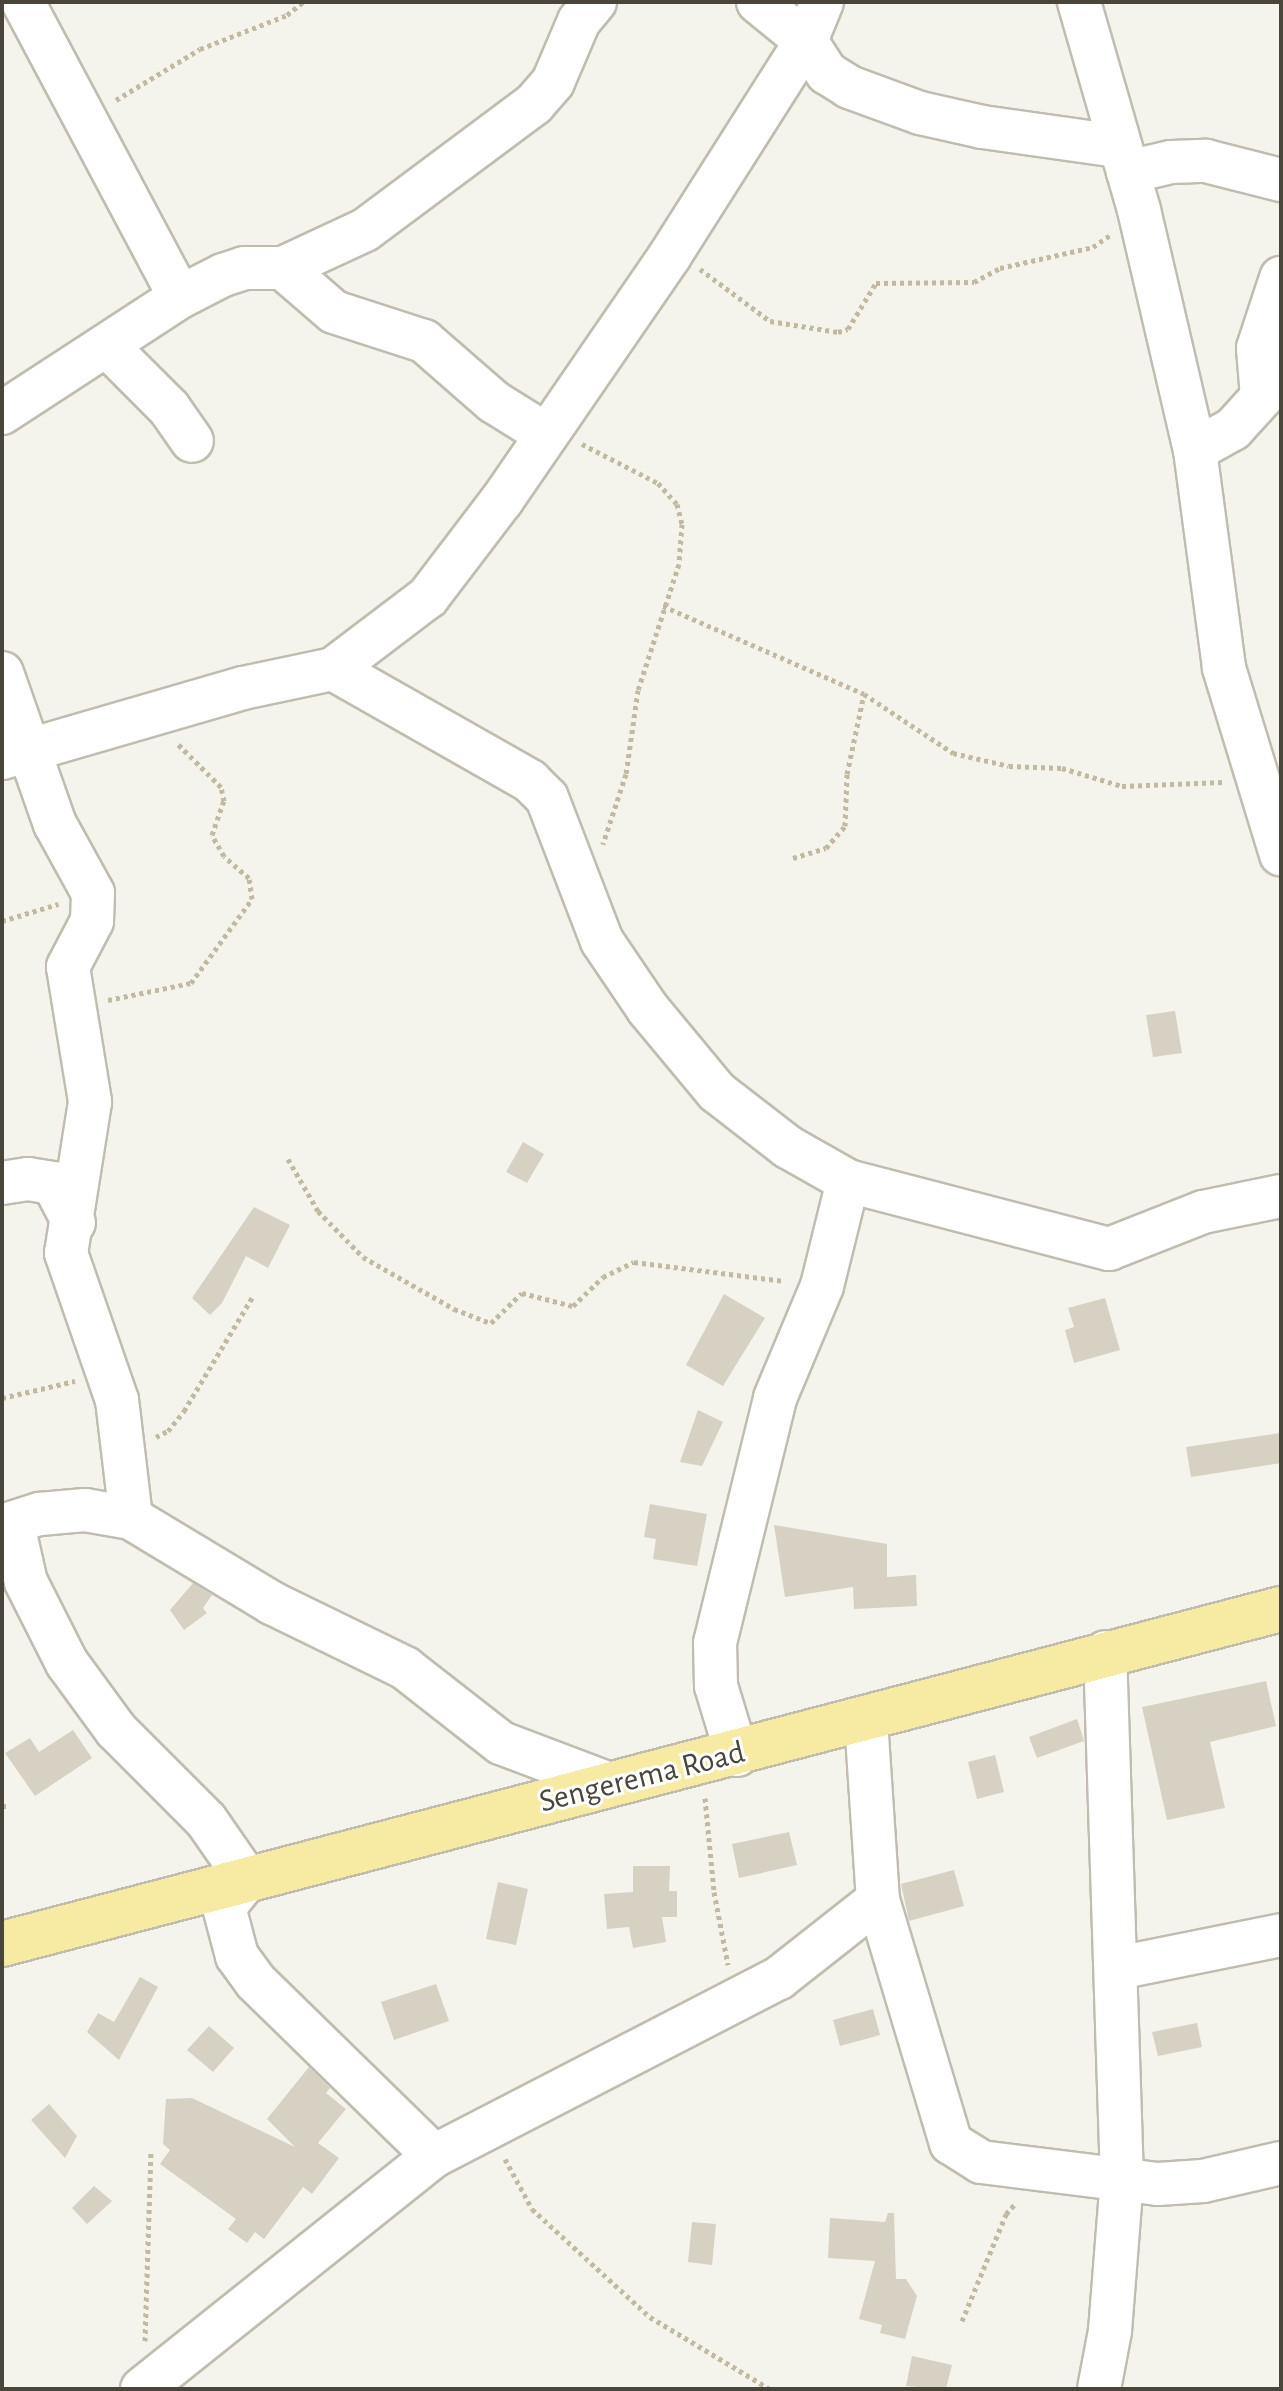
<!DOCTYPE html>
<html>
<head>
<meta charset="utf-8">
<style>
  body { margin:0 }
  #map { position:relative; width:1283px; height:2391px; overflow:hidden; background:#f5f4ec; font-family:"Alegreya Sans",sans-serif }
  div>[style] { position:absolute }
  .building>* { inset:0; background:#d6d1c2 }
  .path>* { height:5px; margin-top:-2.5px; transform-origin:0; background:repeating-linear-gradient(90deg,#c1baa1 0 4px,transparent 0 8px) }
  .roads { filter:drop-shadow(2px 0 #c0bdaf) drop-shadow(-2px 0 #c0bdaf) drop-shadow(0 2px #c0bdaf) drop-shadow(0 -2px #c0bdaf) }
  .minor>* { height:42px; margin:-21px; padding:0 21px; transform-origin:21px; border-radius:21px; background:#fff }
  .major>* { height:44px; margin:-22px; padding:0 22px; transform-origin:22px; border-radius:22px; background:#f7eba3 }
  span { translate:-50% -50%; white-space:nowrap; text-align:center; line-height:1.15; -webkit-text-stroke:6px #fff; paint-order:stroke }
  .street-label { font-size:32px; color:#49453a }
  .frame { position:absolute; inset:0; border:4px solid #49453a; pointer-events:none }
</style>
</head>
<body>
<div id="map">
  <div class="building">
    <i style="clip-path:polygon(1175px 1011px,1182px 1053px,1153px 1057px,1146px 1015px)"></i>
    <i style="clip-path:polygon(523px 1142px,544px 1154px,527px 1183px,506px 1172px)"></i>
    <i style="clip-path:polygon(254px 1207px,290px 1225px,268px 1268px,246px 1256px,222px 1303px,210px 1315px,192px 1298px)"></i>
    <i style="clip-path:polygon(724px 1294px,765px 1318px,723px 1386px,686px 1365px)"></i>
    <i style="clip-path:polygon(1105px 1298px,1120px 1350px,1074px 1363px,1065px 1330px,1074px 1327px,1068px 1308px)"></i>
    <i style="clip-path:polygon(698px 1410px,723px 1422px,702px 1466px,680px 1462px)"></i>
    <i style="clip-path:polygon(1281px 1433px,1281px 1463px,1191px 1477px,1186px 1447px)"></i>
    <i style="clip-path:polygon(650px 1504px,707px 1514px,697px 1566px,653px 1559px,656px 1539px,644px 1537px)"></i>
    <i style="clip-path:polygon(774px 1525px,887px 1544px,887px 1577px,916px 1575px,917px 1606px,854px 1609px,853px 1587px,785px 1597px)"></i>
    <i style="clip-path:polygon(193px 1583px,212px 1595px,203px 1608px,207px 1613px,184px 1630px,170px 1610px)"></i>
    <i style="clip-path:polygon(1266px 1681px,1276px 1726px,1210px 1742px,1225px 1808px,1167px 1820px,1142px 1707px)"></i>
    <i style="clip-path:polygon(1077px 1719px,1084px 1741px,1037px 1758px,1029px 1737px)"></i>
    <i style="clip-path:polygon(73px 1730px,92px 1758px,35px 1796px,5px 1753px,30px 1738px,39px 1752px)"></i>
    <i style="clip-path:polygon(995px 1755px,1004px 1792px,977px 1799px,968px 1762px)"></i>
    <i style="clip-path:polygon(789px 1832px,797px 1865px,739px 1878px,732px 1844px)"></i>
    <i style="clip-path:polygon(633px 1866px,670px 1866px,669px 1891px,677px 1891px,677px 1917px,662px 1917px,666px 1942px,633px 1948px,629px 1927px,607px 1929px,604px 1894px,633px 1892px)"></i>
    <i style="clip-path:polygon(954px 1870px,964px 1906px,909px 1921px,901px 1884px)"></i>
    <i style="clip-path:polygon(498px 1882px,528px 1889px,516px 1945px,486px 1939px)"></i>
    <i style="clip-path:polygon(140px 1977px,158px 1987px,119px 2060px,87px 2032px,98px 2013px,114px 2022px)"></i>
    <i style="clip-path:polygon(436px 1984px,449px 2021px,394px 2040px,381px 2002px)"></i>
    <i style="clip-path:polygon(873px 2009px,880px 2035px,840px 2046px,833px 2020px)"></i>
    <i style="clip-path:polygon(1197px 2023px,1202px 2047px,1158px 2056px,1152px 2032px)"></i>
    <i style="clip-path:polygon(209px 2026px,234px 2048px,213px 2072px,187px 2050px)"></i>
    <i style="clip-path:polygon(309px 2067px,330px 2088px,326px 2093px,346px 2109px,318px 2143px,339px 2158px,312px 2194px,303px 2187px,264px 2239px,255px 2232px,247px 2243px,228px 2229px,236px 2219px,160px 2164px,170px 2150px,163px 2144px,166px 2099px,192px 2098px,295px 2147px,267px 2119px)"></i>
    <i style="clip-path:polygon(49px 2104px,77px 2136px,65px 2158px,31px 2120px)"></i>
    <i style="clip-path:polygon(94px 2186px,112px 2201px,87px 2224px,72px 2208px)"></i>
    <i style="clip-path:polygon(888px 2213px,894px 2213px,896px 2279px,906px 2279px,917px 2296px,905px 2339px,880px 2333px,882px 2325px,859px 2319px,875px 2261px,828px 2258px,830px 2218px,885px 2222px)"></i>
    <i style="clip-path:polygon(692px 2222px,716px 2224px,712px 2265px,688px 2262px)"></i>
    <i style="clip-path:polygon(912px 2356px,952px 2365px,946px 2389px,906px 2386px)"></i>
  </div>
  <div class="path">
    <i style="left:116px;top:100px;width:98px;rotate:-31.3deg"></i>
    <i style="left:200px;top:49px;width:93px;rotate:-21.3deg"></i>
    <i style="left:287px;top:15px;width:21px;rotate:-39deg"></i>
    <i style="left:700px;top:269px;width:87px;rotate:36.6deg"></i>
    <i style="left:770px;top:321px;width:69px;rotate:9.2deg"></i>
    <i style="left:838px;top:332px;width:10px;rotate:-17deg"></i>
    <i style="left:848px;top:329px;width:54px;rotate:-58.7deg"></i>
    <i style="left:876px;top:283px;width:98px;rotate:-0.6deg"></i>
    <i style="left:974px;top:282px;width:30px;rotate:-28deg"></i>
    <i style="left:1000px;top:268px;width:95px;rotate:-12.7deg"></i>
    <i style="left:1093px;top:247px;width:21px;rotate:-35deg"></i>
    <i style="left:582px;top:444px;width:85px;rotate:27.2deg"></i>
    <i style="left:658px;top:483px;width:28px;rotate:48deg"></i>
    <i style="left:677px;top:504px;width:21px;rotate:76deg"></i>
    <i style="left:682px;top:524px;width:40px;rotate:94.3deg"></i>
    <i style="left:679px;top:564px;width:133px;rotate:108deg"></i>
    <i style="left:638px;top:690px;width:85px;rotate:98.1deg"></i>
    <i style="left:626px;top:774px;width:74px;rotate:108.2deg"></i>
    <i style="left:663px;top:606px;width:219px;rotate:23.6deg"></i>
    <i style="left:864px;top:694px;width:107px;rotate:33.5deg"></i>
    <i style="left:953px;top:753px;width:57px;rotate:13.1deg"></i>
    <i style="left:1009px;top:766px;width:53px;rotate:2.2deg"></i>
    <i style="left:1062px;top:768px;width:63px;rotate:16.7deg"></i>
    <i style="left:1122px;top:786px;width:102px;rotate:-2.2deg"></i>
    <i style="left:793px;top:858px;width:34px;rotate:-17deg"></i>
    <i style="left:826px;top:848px;width:29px;rotate:-49deg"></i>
    <i style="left:845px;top:826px;width:52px;rotate:-87.8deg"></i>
    <i style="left:847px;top:774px;width:82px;rotate:-78deg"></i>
    <i style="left:2px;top:921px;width:59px;rotate:-16.9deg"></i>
    <i style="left:108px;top:1000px;width:85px;rotate:-11.6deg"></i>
    <i style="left:191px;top:983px;width:104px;rotate:-54deg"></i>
    <i style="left:252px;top:899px;width:21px;rotate:-98deg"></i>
    <i style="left:249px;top:878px;width:33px;rotate:-139deg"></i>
    <i style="left:224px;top:856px;width:24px;rotate:-120deg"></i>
    <i style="left:212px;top:835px;width:36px;rotate:-71deg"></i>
    <i style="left:224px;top:801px;width:14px;rotate:-102deg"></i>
    <i style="left:221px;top:787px;width:61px;rotate:-135deg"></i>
    <i style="left:288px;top:1159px;width:60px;rotate:60deg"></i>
    <i style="left:318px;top:1211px;width:64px;rotate:45.6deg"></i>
    <i style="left:363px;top:1257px;width:105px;rotate:29.7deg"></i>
    <i style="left:454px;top:1309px;width:40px;rotate:21deg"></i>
    <i style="left:491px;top:1323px;width:43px;rotate:-44.1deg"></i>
    <i style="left:522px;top:1293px;width:53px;rotate:14.3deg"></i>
    <i style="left:573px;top:1306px;width:42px;rotate:-44deg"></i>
    <i style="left:603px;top:1277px;width:34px;rotate:-26deg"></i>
    <i style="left:634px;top:1262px;width:152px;rotate:7.2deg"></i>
    <i style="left:2px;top:1398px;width:75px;rotate:-13.1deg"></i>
    <i style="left:156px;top:1437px;width:13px;rotate:-27deg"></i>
    <i style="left:168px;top:1431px;width:26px;rotate:-51deg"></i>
    <i style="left:184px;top:1411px;width:134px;rotate:-59deg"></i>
    <i style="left:705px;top:1798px;width:94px;rotate:84.5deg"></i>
    <i style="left:714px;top:1892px;width:74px;rotate:79.1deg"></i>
    <i style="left:2px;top:1806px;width:7px"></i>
    <i style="left:505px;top:2159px;width:57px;rotate:61.6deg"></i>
    <i style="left:532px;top:2209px;width:160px;rotate:42.5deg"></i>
    <i style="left:650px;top:2317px;width:140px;rotate:31deg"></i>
    <i style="left:962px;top:2321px;width:116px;rotate:-67.6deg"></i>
    <i style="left:1006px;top:2214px;width:15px;rotate:-48deg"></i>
    <i style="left:145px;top:2341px;width:190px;rotate:-88.2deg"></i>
  </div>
  <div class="roads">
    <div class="minor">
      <i style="left:23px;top:2px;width:334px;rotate:62deg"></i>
      <i style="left:758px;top:2px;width:62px;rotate:39.1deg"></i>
      <i style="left:806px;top:41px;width:38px;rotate:57deg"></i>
      <i style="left:827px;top:73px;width:26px;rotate:32deg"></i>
      <i style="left:849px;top:87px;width:76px;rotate:20.1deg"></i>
      <i style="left:920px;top:113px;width:64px;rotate:12.7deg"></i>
      <i style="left:982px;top:127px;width:137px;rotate:8deg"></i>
      <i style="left:1079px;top:2px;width:216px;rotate:73.9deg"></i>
      <i style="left:1139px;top:210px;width:246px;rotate:76.9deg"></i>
      <i style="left:1195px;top:450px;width:220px;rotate:82.4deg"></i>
      <i style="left:1224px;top:668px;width:195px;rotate:73deg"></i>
      <i style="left:1128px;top:172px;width:44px;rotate:-13.1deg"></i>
      <i style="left:1171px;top:162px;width:35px;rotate:-2deg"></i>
      <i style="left:1206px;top:161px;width:77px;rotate:14.2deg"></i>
      <i style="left:283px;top:268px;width:67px;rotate:40.8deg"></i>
      <i style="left:334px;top:312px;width:95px;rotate:17.9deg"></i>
      <i style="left:424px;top:341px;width:93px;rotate:41.1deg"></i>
      <i style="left:494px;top:402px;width:62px;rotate:31.9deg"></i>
      <i style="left:109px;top:348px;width:85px;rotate:45deg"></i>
      <i style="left:169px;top:408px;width:40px;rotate:55.1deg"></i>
      <i style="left:2px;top:413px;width:212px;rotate:-33.1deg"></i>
      <i style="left:180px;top:297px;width:48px;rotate:-27.1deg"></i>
      <i style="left:223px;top:275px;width:22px;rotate:-18deg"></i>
      <i style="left:244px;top:268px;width:39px"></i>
      <i style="left:283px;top:268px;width:90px;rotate:-24.9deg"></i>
      <i style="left:365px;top:230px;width:211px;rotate:-36.7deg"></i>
      <i style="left:534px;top:104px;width:29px;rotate:-49deg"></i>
      <i style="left:553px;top:82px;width:66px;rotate:-66.9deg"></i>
      <i style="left:579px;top:21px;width:25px;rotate:-50deg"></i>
      <i style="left:1195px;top:450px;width:43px;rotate:-28.9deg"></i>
      <i style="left:1233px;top:429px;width:43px;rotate:-47.8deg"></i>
      <i style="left:1262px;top:397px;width:49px;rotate:-94.7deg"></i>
      <i style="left:1258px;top:348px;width:74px;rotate:-71.8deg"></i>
      <i style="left:333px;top:669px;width:227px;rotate:29.6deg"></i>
      <i style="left:530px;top:781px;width:24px;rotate:45deg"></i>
      <i style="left:547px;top:798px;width:153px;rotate:69deg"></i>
      <i style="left:602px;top:941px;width:82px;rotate:55.9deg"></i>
      <i style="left:648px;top:1009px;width:108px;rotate:50.3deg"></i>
      <i style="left:717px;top:1092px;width:90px;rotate:37.8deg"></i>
      <i style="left:788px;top:1147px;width:69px;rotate:29.5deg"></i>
      <i style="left:848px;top:1181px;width:270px;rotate:14.6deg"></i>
      <i style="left:1109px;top:1249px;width:101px;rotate:-21.5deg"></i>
      <i style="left:1203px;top:1212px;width:80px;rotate:-11.6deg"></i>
      <i style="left:2px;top:673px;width:160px;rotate:70.7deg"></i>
      <i style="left:55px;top:824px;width:79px;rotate:61.2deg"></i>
      <i style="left:93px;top:893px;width:28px;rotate:92deg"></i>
      <i style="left:92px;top:921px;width:52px;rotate:117.6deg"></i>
      <i style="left:68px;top:967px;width:137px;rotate:80.7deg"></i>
      <i style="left:90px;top:1102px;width:153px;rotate:99deg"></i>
      <i style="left:66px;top:1253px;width:156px;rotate:70.9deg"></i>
      <i style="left:117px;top:1400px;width:119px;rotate:83.2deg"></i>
      <i style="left:2px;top:758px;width:251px;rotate:-16.2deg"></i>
      <i style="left:243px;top:688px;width:92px;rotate:-11.9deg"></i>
      <i style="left:333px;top:669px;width:119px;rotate:-37.2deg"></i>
      <i style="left:428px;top:597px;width:122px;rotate:-52.7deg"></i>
      <i style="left:502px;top:500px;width:295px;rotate:-55.5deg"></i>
      <i style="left:669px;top:257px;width:256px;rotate:-57.6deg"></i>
      <i style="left:806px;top:41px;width:42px;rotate:-67.7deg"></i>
      <i style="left:2px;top:1183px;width:26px;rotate:-9deg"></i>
      <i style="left:28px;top:1179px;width:25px;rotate:9deg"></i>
      <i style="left:53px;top:1183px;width:45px;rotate:62.3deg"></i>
      <i style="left:13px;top:1525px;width:58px;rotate:77.2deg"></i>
      <i style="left:26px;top:1582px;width:91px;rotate:63.2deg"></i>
      <i style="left:67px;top:1663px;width:83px;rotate:53.8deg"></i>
      <i style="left:116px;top:1730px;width:127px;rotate:45deg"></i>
      <i style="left:206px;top:1820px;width:72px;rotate:55.2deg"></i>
      <i style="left:247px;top:1879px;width:36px;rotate:129deg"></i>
      <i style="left:224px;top:1907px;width:51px;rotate:75.1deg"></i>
      <i style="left:237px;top:1956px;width:32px;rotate:54deg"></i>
      <i style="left:256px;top:1982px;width:249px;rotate:44.3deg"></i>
      <i style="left:2px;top:1526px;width:40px;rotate:-18deg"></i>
      <i style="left:40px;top:1514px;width:45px;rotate:-5.1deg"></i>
      <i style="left:85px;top:1510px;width:47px;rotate:9.9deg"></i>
      <i style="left:131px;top:1518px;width:165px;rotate:31.1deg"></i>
      <i style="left:272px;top:1603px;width:148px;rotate:26deg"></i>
      <i style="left:405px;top:1668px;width:122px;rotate:38deg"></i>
      <i style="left:501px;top:1743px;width:113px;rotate:20.7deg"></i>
      <i style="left:866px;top:1720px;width:180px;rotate:86.2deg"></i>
      <i style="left:878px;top:1900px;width:254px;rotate:73.3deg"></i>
      <i style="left:951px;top:2143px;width:36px;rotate:32deg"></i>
      <i style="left:981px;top:2162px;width:178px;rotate:7.1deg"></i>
      <i style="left:1158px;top:2184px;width:45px;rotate:-3.8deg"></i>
      <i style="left:1203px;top:2181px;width:80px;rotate:-13deg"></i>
      <i style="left:737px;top:1755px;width:72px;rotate:-106.9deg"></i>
      <i style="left:716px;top:1686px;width:43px;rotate:-91.3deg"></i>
      <i style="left:715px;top:1643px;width:252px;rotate:-76.2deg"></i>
      <i style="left:775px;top:1398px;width:121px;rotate:-67.2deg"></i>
      <i style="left:822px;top:1286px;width:108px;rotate:-76.1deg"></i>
      <i style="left:1118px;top:1968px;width:166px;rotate:-11.4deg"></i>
      <i style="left:142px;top:2389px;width:374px;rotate:-38.6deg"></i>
      <i style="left:434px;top:2156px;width:388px;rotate:-27.3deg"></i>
      <i style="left:779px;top:1978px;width:126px;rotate:-38.2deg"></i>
      <i style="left:1099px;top:2389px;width:59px;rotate:-79.3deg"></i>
      <i style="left:1110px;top:2331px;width:151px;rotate:-85.5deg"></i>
      <i style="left:1122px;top:2180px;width:528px;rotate:-91.84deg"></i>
    </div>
    <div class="major">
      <i style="left:2px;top:1944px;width:1322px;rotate:-14.68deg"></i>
    </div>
  </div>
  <div class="street-label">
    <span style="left:642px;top:1777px;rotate:-14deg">Sengerema Road</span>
  </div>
  <div class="frame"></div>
</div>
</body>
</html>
